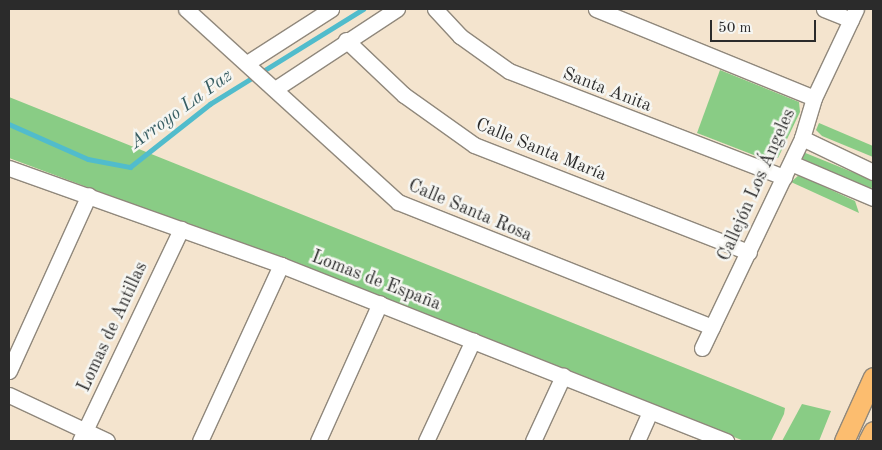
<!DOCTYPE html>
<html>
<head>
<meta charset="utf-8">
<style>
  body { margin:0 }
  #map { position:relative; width:882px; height:450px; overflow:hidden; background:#f4e4ce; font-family:"Old Standard TT",serif }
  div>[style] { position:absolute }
  .green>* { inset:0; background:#89cc85 }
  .stream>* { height:4.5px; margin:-2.25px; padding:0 2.25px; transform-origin:2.25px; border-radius:2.25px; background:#51bccc }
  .roads { filter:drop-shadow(1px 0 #90887c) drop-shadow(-1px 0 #90887c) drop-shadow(0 1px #90887c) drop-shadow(0 -1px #90887c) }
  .minor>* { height:15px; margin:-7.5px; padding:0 7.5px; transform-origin:7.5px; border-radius:7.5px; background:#fff }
  .major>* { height:19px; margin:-9.5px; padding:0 9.5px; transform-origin:9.5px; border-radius:9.5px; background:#fcbd6f }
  span { translate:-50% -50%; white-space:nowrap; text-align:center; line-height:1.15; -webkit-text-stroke:5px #f6f6f2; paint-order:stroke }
  .street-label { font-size:18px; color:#2b2b2b }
  .water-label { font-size:19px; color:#385e63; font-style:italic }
  .frame { position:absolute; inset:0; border:10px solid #2b2b2b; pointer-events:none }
  .scale { position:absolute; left:710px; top:20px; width:106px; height:22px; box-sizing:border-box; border:2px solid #2b2b2b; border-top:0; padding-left:6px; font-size:15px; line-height:18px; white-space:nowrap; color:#2b2b2b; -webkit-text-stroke:4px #f6f6f2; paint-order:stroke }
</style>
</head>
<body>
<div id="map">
  <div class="green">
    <i style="clip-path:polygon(720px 70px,799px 102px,800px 112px,778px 158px,764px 159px,697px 133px)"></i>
    <i style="clip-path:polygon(9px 97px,785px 408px,784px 414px,771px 441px,744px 441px,388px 299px,9px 158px)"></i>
    <i style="clip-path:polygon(819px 123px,873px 146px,873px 157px,822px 136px,816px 130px)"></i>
    <i style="clip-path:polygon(803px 152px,872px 180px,873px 187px,869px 189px,803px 159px)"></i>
    <i style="clip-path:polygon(799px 175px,855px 201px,859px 213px,791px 182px)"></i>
    <i style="clip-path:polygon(802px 404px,831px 411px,819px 441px,782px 441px)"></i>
  </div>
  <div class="stream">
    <i style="left:9px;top:124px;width:86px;rotate:23.9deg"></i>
    <i style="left:88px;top:159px;width:43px;rotate:10.8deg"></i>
    <i style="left:130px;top:167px;width:102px;rotate:-38.2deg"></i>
    <i style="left:210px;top:104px;width:180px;rotate:-31.8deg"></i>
  </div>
  <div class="roads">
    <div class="minor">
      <i style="left:186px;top:9px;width:287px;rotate:42.3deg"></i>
      <i style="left:398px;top:202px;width:338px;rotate:21.7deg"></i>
      <i style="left:435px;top:9px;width:37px;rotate:47deg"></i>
      <i style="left:460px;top:36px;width:60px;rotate:35.5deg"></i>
      <i style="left:509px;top:71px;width:295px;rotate:21.1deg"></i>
      <i style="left:596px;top:9px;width:235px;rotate:22.2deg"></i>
      <i style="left:824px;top:9px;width:29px;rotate:22deg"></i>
      <i style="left:346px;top:40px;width:80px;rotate:43.5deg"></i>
      <i style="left:404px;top:95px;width:86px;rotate:35.5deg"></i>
      <i style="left:474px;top:145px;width:295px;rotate:21.3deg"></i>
      <i style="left:247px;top:63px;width:100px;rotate:-32.7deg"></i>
      <i style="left:275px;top:89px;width:146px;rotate:-33.3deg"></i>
      <i style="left:802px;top:138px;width:79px;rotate:25.6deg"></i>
      <i style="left:791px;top:163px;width:89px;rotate:23.1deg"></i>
      <i style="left:9px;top:168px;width:289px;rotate:19.6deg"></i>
      <i style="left:281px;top:265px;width:479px;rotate:21.6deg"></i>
      <i style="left:702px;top:348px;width:233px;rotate:-64.5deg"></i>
      <i style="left:802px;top:138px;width:42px;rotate:-73.3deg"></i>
      <i style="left:814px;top:98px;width:98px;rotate:-64.7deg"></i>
      <i style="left:9px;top:371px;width:193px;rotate:-65.6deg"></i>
      <i style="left:9px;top:395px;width:108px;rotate:25.1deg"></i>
      <i style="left:80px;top:441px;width:235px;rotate:-64.5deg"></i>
      <i style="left:200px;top:441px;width:194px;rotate:-65.3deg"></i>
      <i style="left:318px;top:441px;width:151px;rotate:-65.8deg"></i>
      <i style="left:426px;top:441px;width:111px;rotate:-65deg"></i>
      <i style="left:533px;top:441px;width:72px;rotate:-65.2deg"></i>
      <i style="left:637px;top:441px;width:32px;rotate:-66deg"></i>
    </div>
    <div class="major">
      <i style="left:844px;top:441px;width:70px;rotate:-65.6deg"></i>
      <i style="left:868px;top:441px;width:11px;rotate:-63deg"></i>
    </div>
  </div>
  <div class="street-label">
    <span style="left:607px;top:90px;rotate:21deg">Santa Anita</span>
    <span style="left:541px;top:150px;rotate:22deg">Calle Santa María</span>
    <span style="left:757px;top:185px;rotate:-66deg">Callejón Los Ángeles</span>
    <span style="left:470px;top:211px;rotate:23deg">Calle Santa Rosa</span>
    <span style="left:376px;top:281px;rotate:21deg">Lomas de España</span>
    <span style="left:113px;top:327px;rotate:-65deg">Lomas de Antillas</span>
  </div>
  <div class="water-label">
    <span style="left:182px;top:110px;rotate:-36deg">Arroyo La Paz</span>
  </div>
  <div class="frame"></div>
  <div class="scale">50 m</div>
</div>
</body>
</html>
